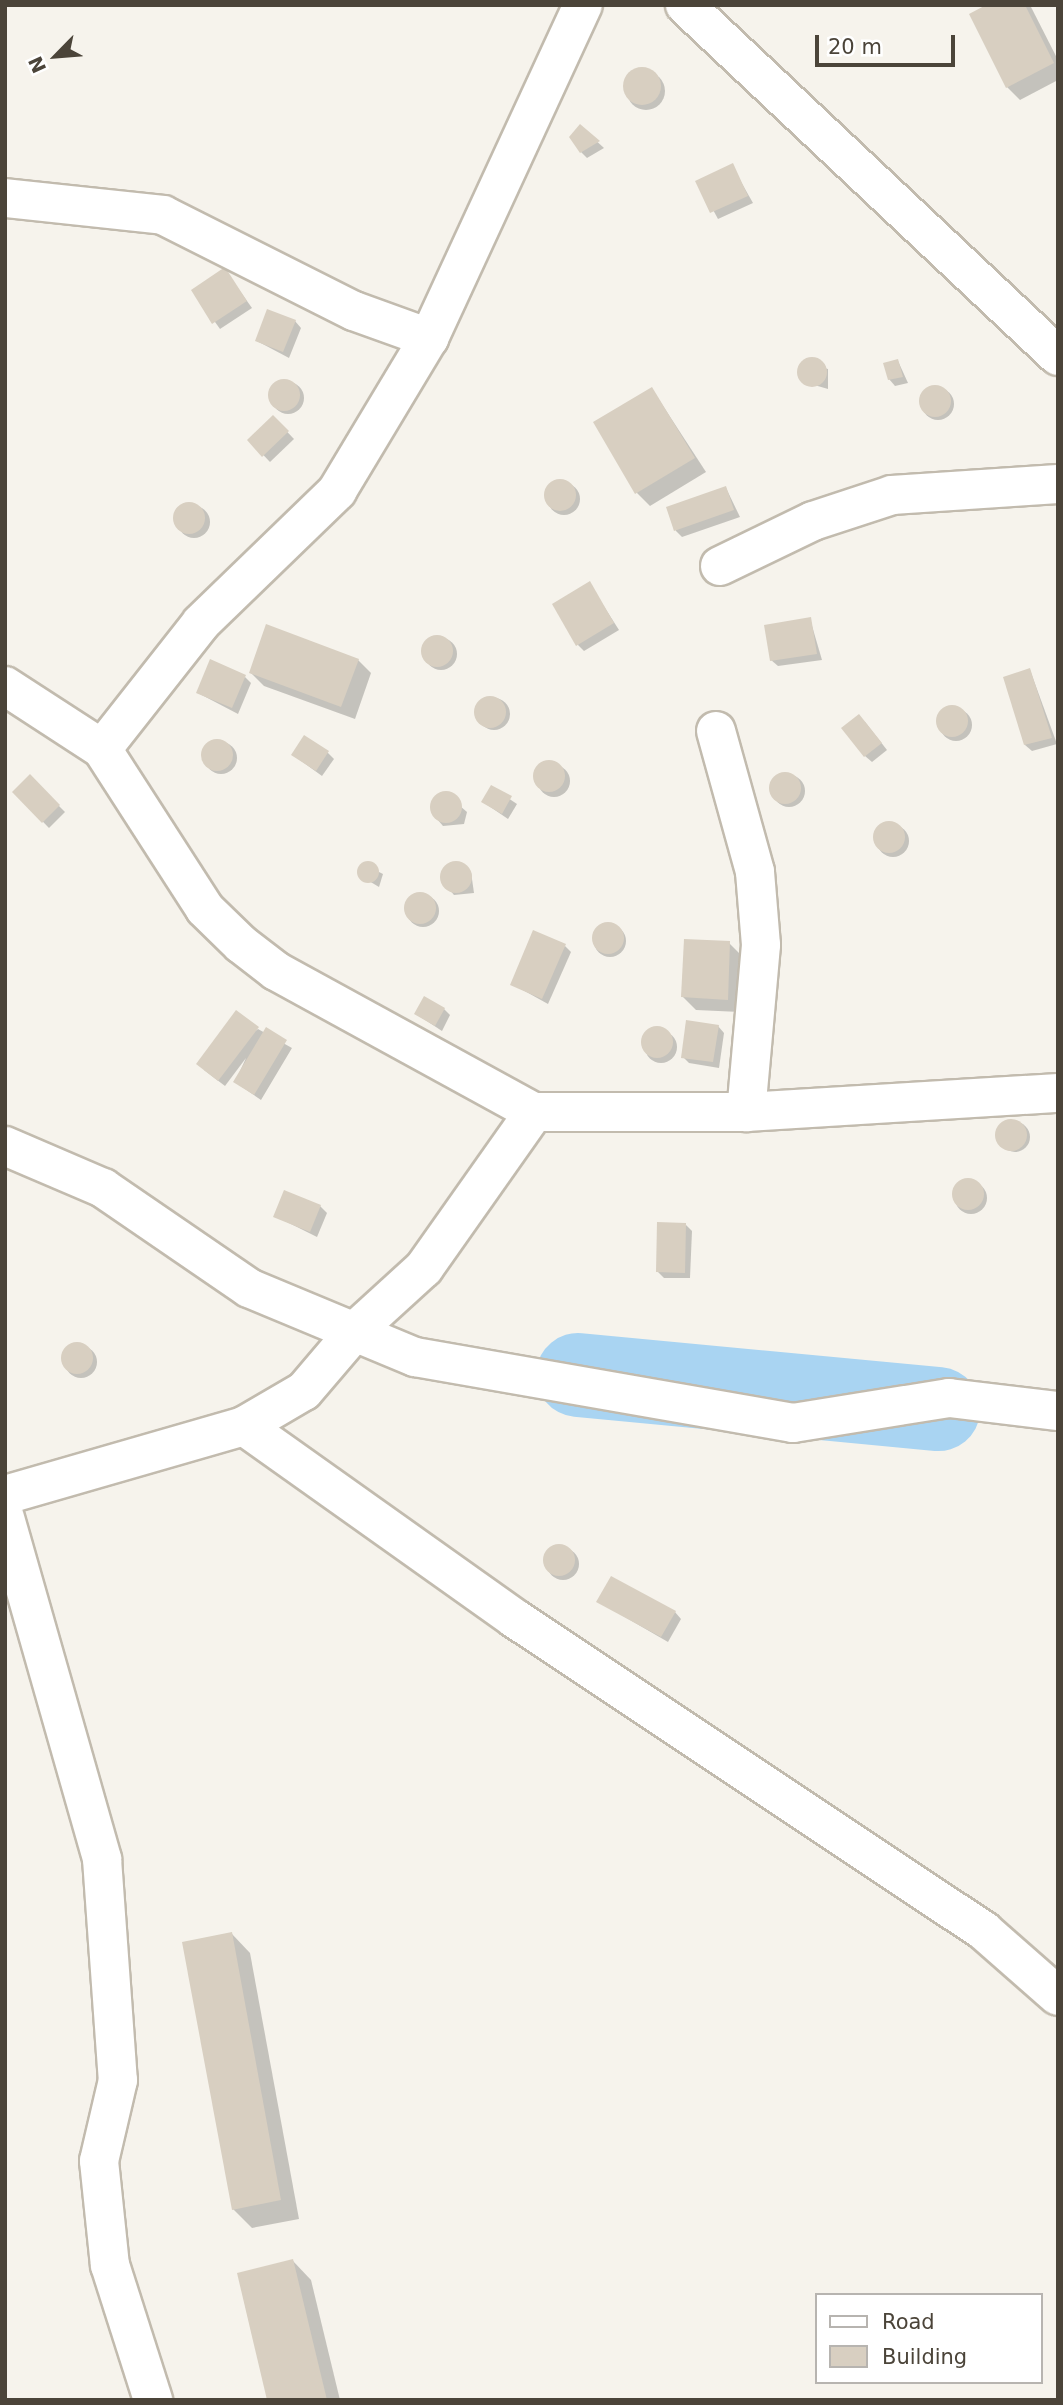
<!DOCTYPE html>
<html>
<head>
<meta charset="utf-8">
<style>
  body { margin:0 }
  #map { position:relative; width:1063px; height:2405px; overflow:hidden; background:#f6f3ec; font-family:"DejaVu Sans",sans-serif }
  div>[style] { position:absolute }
  .shadow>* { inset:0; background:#0003 }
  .round { border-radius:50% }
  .river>* { height:84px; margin:-42px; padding:0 42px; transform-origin:42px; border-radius:42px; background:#a9d4f2 }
  .building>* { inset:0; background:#d8cfc1 }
  .roads { filter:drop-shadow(2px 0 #c2bbae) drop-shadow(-2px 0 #c2bbae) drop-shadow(0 2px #c2bbae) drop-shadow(0 -2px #c2bbae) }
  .minor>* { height:38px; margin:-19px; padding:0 19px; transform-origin:19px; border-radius:19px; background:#fff }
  span { translate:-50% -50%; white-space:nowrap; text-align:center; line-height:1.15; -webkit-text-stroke:7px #fff; paint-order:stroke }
  .frame { position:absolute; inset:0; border:7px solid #4b4439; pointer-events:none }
  .legend { position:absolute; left:815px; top:2293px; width:228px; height:91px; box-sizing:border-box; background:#fff; border:2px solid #b7b4b0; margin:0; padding:9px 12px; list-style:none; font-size:21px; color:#4b4439 }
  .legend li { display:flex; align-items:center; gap:14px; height:35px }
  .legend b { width:35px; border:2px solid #b7b4b0 }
  .north { position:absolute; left:21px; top:21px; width:70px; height:70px; -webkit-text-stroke:5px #fff; paint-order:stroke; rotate:245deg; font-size:19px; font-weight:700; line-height:28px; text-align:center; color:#4b4439 }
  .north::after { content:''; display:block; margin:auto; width:24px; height:32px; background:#4b4439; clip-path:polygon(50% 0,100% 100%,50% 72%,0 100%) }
  .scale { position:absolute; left:815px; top:35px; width:140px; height:32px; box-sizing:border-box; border:4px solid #4b4439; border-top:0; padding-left:9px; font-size:21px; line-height:24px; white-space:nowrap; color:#4b4439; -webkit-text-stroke:5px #fff; paint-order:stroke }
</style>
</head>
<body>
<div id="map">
  <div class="shadow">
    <i style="clip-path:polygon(989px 5px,1030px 5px,1058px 60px,1058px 80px,1020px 100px,1007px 87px)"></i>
    <i class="round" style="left:627px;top:72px;width:38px;height:38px"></i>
    <i style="clip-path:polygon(580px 126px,604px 148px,587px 158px,581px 152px)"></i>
    <i style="clip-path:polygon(732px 166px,753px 203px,718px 219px,698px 182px)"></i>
    <i style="clip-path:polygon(225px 270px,252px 308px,220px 329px,193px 291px)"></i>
    <i style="clip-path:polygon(295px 321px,301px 328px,289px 358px,257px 341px)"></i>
    <i style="clip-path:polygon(898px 361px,908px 383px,895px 386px,889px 379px)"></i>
    <i style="clip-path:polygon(803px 363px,828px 369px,828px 389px,804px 382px)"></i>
    <i class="round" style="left:272px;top:382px;width:32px;height:32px"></i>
    <i class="round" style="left:922px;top:388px;width:32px;height:32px"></i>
    <i style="clip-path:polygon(652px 389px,706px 472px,650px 506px,637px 493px)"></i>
    <i style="clip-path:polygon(273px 417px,294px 439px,270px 462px,249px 440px)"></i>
    <i class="round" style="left:548px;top:483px;width:32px;height:32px"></i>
    <i style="clip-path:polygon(726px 488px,740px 517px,682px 537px,676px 531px,668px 508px)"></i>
    <i class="round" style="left:178px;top:506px;width:32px;height:32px"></i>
    <i style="clip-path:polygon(589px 583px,619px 630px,584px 651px,578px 645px)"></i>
    <i style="clip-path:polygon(810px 619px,822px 660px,778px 666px,771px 660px)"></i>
    <i class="round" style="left:425px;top:638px;width:32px;height:32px"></i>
    <i style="clip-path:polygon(358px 660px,371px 673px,355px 719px,264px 686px,251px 673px)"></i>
    <i style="clip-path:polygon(1030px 670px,1057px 744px,1032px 751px,1025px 745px)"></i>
    <i style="clip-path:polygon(245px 677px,251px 683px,238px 714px,198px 693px)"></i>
    <i class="round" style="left:478px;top:698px;width:32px;height:32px"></i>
    <i class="round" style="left:940px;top:709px;width:32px;height:32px"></i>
    <i style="clip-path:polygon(865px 722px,887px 750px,872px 762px,865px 756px)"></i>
    <i class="round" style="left:205px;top:742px;width:32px;height:32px"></i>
    <i style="clip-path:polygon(327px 752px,334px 759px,322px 776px,293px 755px)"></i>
    <i class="round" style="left:538px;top:765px;width:32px;height:32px"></i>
    <i class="round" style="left:773px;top:775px;width:32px;height:32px"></i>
    <i style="clip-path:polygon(30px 777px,65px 812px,49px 828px,14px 792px)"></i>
    <i style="clip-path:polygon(492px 787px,517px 804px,508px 819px,483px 802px)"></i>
    <i style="clip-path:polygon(445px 793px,467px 812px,464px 824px,443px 826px,437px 819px,433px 801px)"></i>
    <i class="round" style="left:877px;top:825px;width:32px;height:32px"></i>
    <i style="clip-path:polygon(456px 862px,471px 872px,474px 893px,454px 895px,448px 888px,444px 870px)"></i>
    <i style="clip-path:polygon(363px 864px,383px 874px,379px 887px,359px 875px)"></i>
    <i class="round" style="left:407px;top:895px;width:32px;height:32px"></i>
    <i class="round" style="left:594px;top:925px;width:32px;height:32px"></i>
    <i style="clip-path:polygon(729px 943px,742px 956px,740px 1012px,696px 1010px,683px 997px)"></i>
    <i style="clip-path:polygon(565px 946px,571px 952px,548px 1004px,512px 984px)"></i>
    <i style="clip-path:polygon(444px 1009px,450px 1015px,442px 1031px,416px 1014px)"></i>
    <i style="clip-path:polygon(718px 1026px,724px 1033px,719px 1068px,689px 1063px,683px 1057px)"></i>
    <i style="clip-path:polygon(258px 1029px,292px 1048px,261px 1100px,235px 1082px,246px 1058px,225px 1086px,204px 1070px)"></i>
    <i class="round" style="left:645px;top:1031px;width:32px;height:32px"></i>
    <i class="round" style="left:1000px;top:1122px;width:30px;height:30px"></i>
    <i class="round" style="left:955px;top:1182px;width:32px;height:32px"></i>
    <i style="clip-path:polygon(320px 1206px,327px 1213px,317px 1237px,275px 1216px)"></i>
    <i style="clip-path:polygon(686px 1225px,692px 1231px,690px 1278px,664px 1278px,658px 1272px)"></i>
    <i class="round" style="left:65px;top:1346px;width:32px;height:32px"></i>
    <i class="round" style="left:547px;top:1548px;width:32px;height:32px"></i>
    <i style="clip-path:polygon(599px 1602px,675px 1612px,681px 1619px,668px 1642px)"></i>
    <i style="clip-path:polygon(232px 1934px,250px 1953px,299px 2219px,252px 2228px,233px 2209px)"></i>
    <i style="clip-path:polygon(293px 2261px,311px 2280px,340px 2400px,269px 2400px)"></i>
  </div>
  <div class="river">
    <i style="left:578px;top:1375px;width:362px;rotate:5.4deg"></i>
  </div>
  <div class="building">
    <i style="clip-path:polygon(986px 5px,1025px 5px,1054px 63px,1006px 88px,969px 14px)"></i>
    <i class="round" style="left:623px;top:67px;width:38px;height:38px"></i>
    <i style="clip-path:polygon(580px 124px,600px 141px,580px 153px,569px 137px)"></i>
    <i style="clip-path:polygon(733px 163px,748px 196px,710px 213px,695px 181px)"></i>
    <i style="clip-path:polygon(225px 267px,247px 301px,212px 324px,191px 290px)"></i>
    <i style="clip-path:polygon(267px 309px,296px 320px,283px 352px,255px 341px)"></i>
    <i class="round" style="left:797px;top:357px;width:30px;height:30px"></i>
    <i style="clip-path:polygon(898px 359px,903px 377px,888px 380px,883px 363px)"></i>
    <i class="round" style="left:268px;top:379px;width:32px;height:32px"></i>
    <i class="round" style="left:919px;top:385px;width:32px;height:32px"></i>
    <i style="clip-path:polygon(652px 387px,695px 458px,635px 494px,593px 422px)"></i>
    <i style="clip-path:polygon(273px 415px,289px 431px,262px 457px,247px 440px)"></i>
    <i class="round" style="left:544px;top:479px;width:32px;height:32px"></i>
    <i style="clip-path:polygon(726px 486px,734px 510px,674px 531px,666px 507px)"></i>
    <i class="round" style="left:173px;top:502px;width:32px;height:32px"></i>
    <i style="clip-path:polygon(590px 581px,614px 623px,576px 646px,552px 604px)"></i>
    <i style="clip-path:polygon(811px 617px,817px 654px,770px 661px,764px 625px)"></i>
    <i style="clip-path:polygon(266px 624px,359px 659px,341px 707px,249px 673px)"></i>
    <i class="round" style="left:421px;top:635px;width:32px;height:32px"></i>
    <i style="clip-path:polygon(210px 659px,246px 675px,232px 708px,196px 693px)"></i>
    <i style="clip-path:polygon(1030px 668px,1052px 738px,1024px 745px,1003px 677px)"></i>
    <i class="round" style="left:474px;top:696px;width:32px;height:32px"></i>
    <i class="round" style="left:936px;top:705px;width:32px;height:32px"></i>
    <i style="clip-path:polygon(859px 714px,882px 743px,864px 757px,841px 728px)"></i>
    <i style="clip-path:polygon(304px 735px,329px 751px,316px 771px,291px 755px)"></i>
    <i class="round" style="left:201px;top:739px;width:32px;height:32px"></i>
    <i class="round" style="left:533px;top:760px;width:32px;height:32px"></i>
    <i class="round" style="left:769px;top:772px;width:32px;height:32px"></i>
    <i style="clip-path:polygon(30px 774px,60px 805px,42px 823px,12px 792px)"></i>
    <i style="clip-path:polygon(491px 785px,512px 796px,502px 814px,481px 802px)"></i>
    <i class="round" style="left:430px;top:791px;width:32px;height:32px"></i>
    <i class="round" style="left:873px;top:821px;width:32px;height:32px"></i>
    <i class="round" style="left:357px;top:861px;width:22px;height:22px"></i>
    <i class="round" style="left:440px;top:861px;width:32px;height:32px"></i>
    <i class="round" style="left:404px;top:892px;width:32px;height:32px"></i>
    <i class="round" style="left:592px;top:922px;width:32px;height:32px"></i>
    <i style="clip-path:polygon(533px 930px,566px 944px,542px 999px,510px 985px)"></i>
    <i style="clip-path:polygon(684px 939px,730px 941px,728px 1000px,681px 997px)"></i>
    <i style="clip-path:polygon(424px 996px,445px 1008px,435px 1026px,414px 1014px)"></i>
    <i style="clip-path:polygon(236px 1010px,259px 1027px,218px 1081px,196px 1064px)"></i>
    <i style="clip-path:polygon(686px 1020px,719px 1025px,713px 1062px,681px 1058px)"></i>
    <i class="round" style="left:641px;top:1026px;width:32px;height:32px"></i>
    <i style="clip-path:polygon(266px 1027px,287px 1040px,254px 1095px,233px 1082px)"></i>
    <i class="round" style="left:995px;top:1119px;width:32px;height:32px"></i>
    <i class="round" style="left:952px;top:1178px;width:32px;height:32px"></i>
    <i style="clip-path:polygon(284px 1190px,321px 1205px,310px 1232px,273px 1217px)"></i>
    <i style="clip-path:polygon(657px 1222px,686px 1223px,685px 1273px,656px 1272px)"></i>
    <i class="round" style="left:61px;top:1342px;width:32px;height:32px"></i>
    <i class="round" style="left:543px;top:1544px;width:32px;height:32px"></i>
    <i style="clip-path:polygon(611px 1576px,676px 1611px,661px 1637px,596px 1602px)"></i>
    <i style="clip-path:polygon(232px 1932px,281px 2200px,232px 2210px,182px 1942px)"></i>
    <i style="clip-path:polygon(293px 2259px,327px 2400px,267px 2400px,237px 2273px)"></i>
  </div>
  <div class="roads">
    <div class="minor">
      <i style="left:685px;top:5px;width:512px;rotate:43.26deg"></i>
      <i style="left:5px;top:198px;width:159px;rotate:6.1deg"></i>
      <i style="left:163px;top:215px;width:214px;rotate:26.7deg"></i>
      <i style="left:354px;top:311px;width:80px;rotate:19.8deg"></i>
      <i style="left:720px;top:566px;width:103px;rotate:-25.8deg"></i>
      <i style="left:813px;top:521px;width:83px;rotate:-18.2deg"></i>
      <i style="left:892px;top:495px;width:166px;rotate:-3.8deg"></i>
      <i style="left:5px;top:686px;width:116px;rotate:33deg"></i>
      <i style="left:102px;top:749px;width:190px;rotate:57.2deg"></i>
      <i style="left:205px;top:909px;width:50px;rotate:44.2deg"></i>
      <i style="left:241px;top:944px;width:44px;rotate:37.6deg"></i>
      <i style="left:276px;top:971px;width:294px;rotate:28.7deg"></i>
      <i style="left:534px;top:1112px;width:212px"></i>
      <i style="left:746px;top:1112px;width:313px;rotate:-3.5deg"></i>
      <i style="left:716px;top:731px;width:146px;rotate:74.5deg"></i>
      <i style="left:755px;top:872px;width:73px;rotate:85.3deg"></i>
      <i style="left:761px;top:945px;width:168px;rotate:95.1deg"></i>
      <i style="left:102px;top:749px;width:160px;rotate:-51.8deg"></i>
      <i style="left:201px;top:623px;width:190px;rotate:-44.1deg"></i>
      <i style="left:337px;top:491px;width:179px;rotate:-59deg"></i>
      <i style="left:429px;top:338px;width:367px;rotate:-65.2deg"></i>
      <i style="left:5px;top:1146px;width:107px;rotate:23.2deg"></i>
      <i style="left:103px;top:1188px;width:177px;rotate:34.4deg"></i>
      <i style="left:249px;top:1288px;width:180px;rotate:22.6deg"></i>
      <i style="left:415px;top:1357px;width:384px;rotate:9.9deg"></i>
      <i style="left:793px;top:1423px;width:158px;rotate:-9.1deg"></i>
      <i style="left:949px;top:1398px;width:110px;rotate:6.8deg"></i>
      <i style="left:244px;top:1426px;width:331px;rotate:35.4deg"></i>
      <i style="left:514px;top:1618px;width:565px;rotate:33.66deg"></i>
      <i style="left:984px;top:1931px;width:98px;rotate:41.3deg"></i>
      <i style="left:5px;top:1495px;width:249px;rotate:-16.1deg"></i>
      <i style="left:244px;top:1426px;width:69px;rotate:-30.3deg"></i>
      <i style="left:304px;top:1391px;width:79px;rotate:-49.6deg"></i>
      <i style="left:355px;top:1331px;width:93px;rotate:-42.4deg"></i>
      <i style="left:424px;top:1268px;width:191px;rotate:-54.8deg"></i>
      <i style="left:5px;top:1518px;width:355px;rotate:74.1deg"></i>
      <i style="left:102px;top:1859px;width:222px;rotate:85.9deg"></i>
      <i style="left:118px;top:2080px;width:83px;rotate:103.2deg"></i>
      <i style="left:99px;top:2161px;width:105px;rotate:84deg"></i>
      <i style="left:110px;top:2265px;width:142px;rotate:72.3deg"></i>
    </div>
  </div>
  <div class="frame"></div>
  <ul class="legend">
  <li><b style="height:9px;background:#fff"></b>Road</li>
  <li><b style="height:19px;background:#d8cfc1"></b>Building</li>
  </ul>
  <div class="north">N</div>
  <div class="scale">20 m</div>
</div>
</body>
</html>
